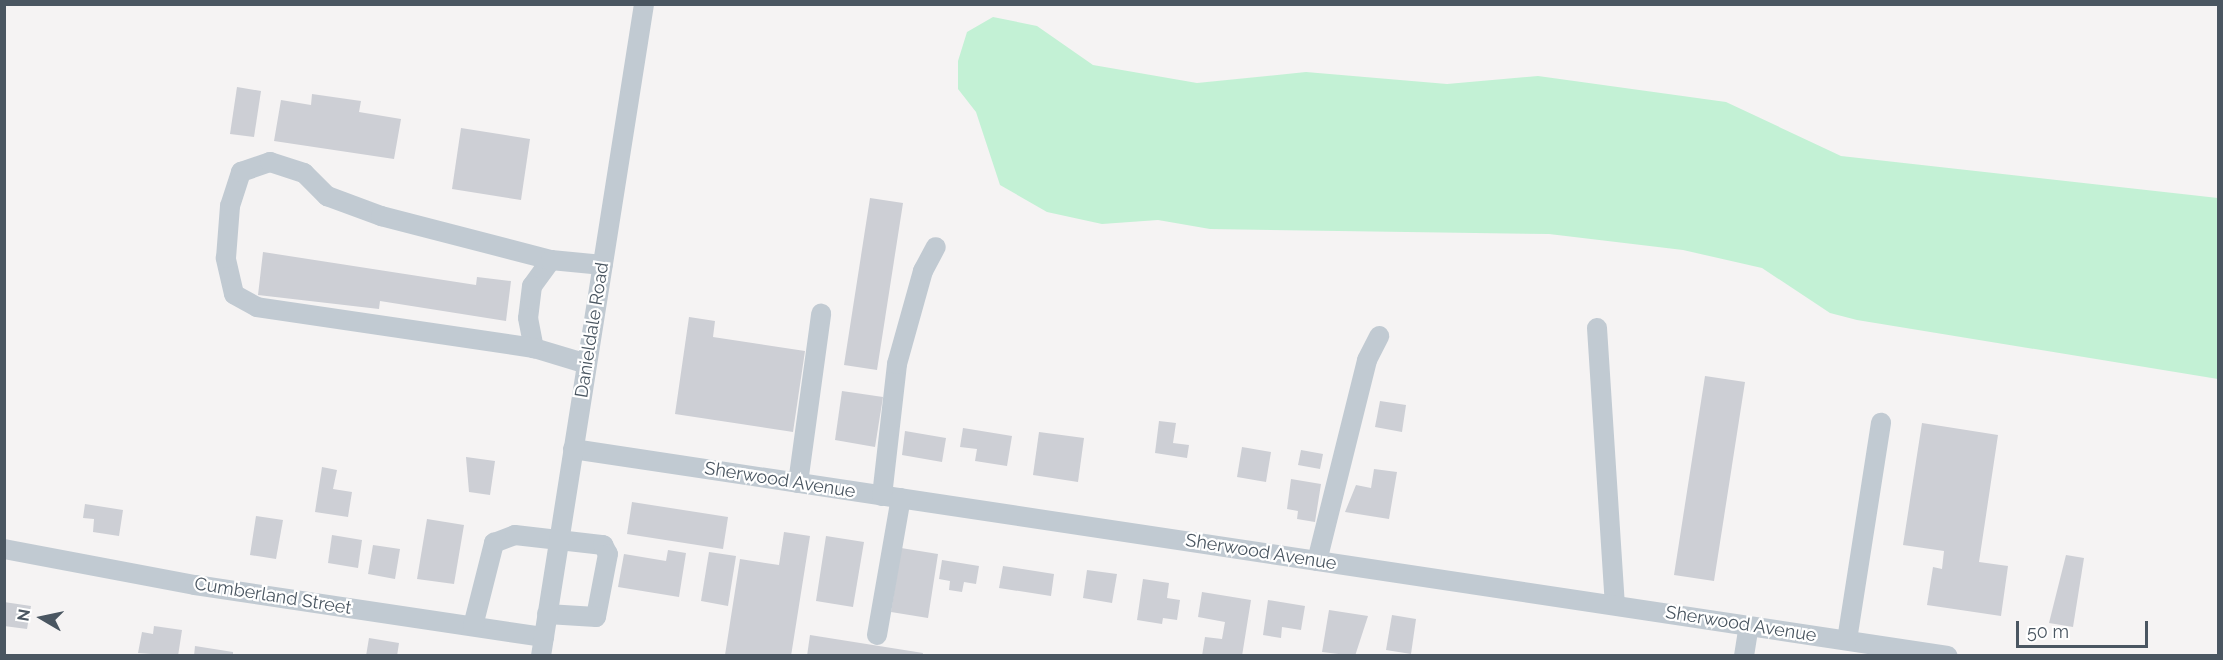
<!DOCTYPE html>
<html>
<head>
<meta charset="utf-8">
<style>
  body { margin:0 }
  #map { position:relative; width:2223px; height:660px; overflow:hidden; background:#f5f3f3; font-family:Raleway,sans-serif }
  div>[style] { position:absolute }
  .green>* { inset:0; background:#c3f1d5 }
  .building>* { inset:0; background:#cdcfd5 }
  .minor>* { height:20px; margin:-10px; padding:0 10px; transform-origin:10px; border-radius:10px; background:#c1cad2 }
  span { translate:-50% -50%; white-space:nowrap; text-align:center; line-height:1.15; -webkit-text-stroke:4.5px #fff; paint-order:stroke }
  .street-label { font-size:18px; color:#4a5661 }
  .frame { position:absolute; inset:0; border:6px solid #4a5661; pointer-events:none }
  .north { position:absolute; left:12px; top:588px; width:60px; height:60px; -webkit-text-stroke:4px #fff; paint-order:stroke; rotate:279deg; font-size:16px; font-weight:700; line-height:24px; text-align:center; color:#4a5661 }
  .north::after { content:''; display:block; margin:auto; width:21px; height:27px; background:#4a5661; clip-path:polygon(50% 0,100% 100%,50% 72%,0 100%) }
  .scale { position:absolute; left:2016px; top:621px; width:132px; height:27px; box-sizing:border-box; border:3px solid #4a5661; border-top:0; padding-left:8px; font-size:18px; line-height:21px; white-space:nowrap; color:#4a5661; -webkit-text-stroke:4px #fff; paint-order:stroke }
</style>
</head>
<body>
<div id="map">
  <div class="green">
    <i style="clip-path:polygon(993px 17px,1037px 26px,1093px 65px,1197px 83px,1306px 72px,1447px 84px,1538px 76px,1726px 102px,1841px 156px,2218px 198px,2218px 379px,1857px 320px,1830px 313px,1762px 268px,1683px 250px,1549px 234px,1210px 229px,1158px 220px,1102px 224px,1047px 212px,1000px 185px,976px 112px,958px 89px,958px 61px,967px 32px)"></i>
  </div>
  <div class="building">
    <i style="clip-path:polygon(237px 87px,261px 91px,254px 137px,230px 134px)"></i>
    <i style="clip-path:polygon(312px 94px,361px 101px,359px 112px,401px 119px,394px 159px,274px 141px,281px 100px,311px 105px)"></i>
    <i style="clip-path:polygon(461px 128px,530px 139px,521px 200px,452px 189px)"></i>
    <i style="clip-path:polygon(870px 198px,903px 203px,877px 370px,844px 365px)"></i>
    <i style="clip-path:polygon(263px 252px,476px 285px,477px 277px,511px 281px,506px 321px,380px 301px,379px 309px,258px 295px)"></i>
    <i style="clip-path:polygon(689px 317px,715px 321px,713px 337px,805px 351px,793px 432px,675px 414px)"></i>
    <i style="clip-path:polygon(1705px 376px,1745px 382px,1714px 581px,1674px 575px)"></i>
    <i style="clip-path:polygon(842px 391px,883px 397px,875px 447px,835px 440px)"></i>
    <i style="clip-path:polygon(1380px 401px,1406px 405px,1402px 432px,1375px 427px)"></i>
    <i style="clip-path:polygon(1159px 421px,1176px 423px,1173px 443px,1189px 445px,1187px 458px,1155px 453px)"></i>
    <i style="clip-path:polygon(1922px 423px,1998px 435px,1979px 562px,2008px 566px,2001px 616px,1927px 605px,1933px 567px,1942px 569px,1944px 551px,1903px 545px)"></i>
    <i style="clip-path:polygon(963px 428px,1012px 436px,1007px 466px,975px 461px,977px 449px,960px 447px)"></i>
    <i style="clip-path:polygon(905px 431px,946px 438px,942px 462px,902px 455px)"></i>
    <i style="clip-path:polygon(1039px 432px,1084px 438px,1078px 482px,1033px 475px)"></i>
    <i style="clip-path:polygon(1242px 447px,1271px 452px,1266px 482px,1237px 477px)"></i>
    <i style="clip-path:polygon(1301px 450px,1323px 454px,1320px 469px,1298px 465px)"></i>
    <i style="clip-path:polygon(466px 457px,495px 461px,490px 495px,469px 492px)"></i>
    <i style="clip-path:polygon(322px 467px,337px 470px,333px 489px,352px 492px,348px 517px,315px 512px)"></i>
    <i style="clip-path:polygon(1374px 469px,1397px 472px,1389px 519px,1345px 512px,1356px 485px,1371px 488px)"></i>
    <i style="clip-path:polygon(1291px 479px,1321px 484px,1315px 522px,1297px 519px,1298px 511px,1287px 509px)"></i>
    <i style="clip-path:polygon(632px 502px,728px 517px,723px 549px,627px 534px)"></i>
    <i style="clip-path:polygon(85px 504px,123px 510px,119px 536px,93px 532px,94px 519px,83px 518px)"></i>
    <i style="clip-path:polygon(256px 516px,283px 520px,276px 559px,250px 555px)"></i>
    <i style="clip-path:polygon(427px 519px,464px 525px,454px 584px,417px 579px)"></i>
    <i style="clip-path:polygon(784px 532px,810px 536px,791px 656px,725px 655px,740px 559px,779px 565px)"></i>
    <i style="clip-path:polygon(332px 535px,362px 540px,358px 568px,328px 563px)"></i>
    <i style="clip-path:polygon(826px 536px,864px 542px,853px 607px,816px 601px)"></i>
    <i style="clip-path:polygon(373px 545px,400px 549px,395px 579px,368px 574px)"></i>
    <i style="clip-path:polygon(901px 548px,938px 554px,928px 618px,891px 612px)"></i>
    <i style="clip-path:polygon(668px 550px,686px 553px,679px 597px,618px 587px,624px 554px,666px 561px)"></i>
    <i style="clip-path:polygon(709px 552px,736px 556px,728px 606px,701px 601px)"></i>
    <i style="clip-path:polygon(2066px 555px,2084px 558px,2073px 627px,2049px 623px)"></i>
    <i style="clip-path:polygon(942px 560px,979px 566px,976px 584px,964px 582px,962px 592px,949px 590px,950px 581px,939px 579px)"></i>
    <i style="clip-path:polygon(1003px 566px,1054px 574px,1051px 596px,999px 588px)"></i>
    <i style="clip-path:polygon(1087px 570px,1117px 574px,1112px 603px,1083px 598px)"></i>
    <i style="clip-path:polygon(1143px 579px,1169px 583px,1167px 598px,1180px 600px,1177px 620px,1163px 618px,1162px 624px,1137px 620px)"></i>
    <i style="clip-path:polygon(1202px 592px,1251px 600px,1242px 656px,1202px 656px,1205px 637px,1222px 639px,1225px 622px,1198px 617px)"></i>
    <i style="clip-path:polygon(1268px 600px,1305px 606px,1301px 630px,1282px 627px,1281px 638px,1263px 635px)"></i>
    <i style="clip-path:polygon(4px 602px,31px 606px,27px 629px,4px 626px)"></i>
    <i style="clip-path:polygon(1329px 610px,1368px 616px,1355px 656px,1322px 652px)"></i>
    <i style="clip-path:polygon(1392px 615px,1416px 619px,1411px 654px,1386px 650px)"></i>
    <i style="clip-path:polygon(154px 626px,182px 630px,178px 656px,138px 653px,142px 632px,153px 634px)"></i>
    <i style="clip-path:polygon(810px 635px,923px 653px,922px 656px,807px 656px)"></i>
    <i style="clip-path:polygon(369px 638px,399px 643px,397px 656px,366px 656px)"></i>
    <i style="clip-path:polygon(195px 646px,233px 652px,233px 656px,194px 656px)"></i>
  </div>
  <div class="minor">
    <i style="left:551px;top:260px;width:32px;rotate:126deg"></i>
    <i style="left:532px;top:286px;width:32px;rotate:97deg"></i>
    <i style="left:528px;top:318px;width:31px;rotate:79deg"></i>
    <i style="left:534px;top:348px;width:55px;rotate:16.8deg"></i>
    <i style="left:1597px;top:328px;width:277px;rotate:86.3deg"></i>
    <i style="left:534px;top:348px;width:280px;rotate:-171.6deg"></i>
    <i style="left:257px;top:307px;width:26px;rotate:-151deg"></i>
    <i style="left:234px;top:294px;width:37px;rotate:-103deg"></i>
    <i style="left:226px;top:258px;width:52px;rotate:-85.6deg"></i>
    <i style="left:230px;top:206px;width:36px;rotate:-72deg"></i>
    <i style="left:241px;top:172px;width:31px;rotate:-19deg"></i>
    <i style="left:270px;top:162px;width:36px;rotate:18deg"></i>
    <i style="left:304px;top:173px;width:33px;rotate:45deg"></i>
    <i style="left:327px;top:196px;width:58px;rotate:20.3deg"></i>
    <i style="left:381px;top:216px;width:176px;rotate:14.5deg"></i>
    <i style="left:551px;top:260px;width:52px;rotate:5.5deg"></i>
    <i style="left:573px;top:449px;width:1390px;rotate:8.56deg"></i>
    <i style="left:798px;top:483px;width:171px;rotate:-82.2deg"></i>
    <i style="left:882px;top:496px;width:133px;rotate:-83.5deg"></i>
    <i style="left:897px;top:364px;width:97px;rotate:-74.4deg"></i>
    <i style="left:923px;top:271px;width:27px;rotate:-62deg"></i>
    <i style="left:4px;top:549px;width:194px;rotate:10.7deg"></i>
    <i style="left:195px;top:585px;width:353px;rotate:8.5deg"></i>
    <i style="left:1317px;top:561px;width:207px;rotate:-76deg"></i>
    <i style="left:1367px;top:360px;width:27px;rotate:-63deg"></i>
    <i style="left:473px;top:626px;width:86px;rotate:-75.8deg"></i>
    <i style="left:494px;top:543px;width:22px;rotate:-21deg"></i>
    <i style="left:515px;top:535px;width:89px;rotate:6.5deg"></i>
    <i style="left:603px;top:545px;width:10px;rotate:61deg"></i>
    <i style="left:608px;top:554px;width:64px;rotate:100.8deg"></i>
    <i style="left:596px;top:617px;width:49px;rotate:-176.5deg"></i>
    <i style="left:877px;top:635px;width:139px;rotate:-80.1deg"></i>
    <i style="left:1847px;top:640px;width:220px;rotate:-81.1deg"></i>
    <i style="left:541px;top:656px;width:660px;rotate:-81.02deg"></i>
    <i style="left:1744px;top:656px;width:30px;rotate:-81deg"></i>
  </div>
  <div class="street-label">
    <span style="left:592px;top:330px;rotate:-81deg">Danieldale Road</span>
    <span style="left:780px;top:480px;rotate:9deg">Sherwood Avenue</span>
    <span style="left:1261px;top:552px;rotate:9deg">Sherwood Avenue</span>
    <span style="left:273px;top:596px;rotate:9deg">Cumberland Street</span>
    <span style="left:1741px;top:624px;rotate:9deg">Sherwood Avenue</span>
  </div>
  <div class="frame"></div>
  <div class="north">N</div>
  <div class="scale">50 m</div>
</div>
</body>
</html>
